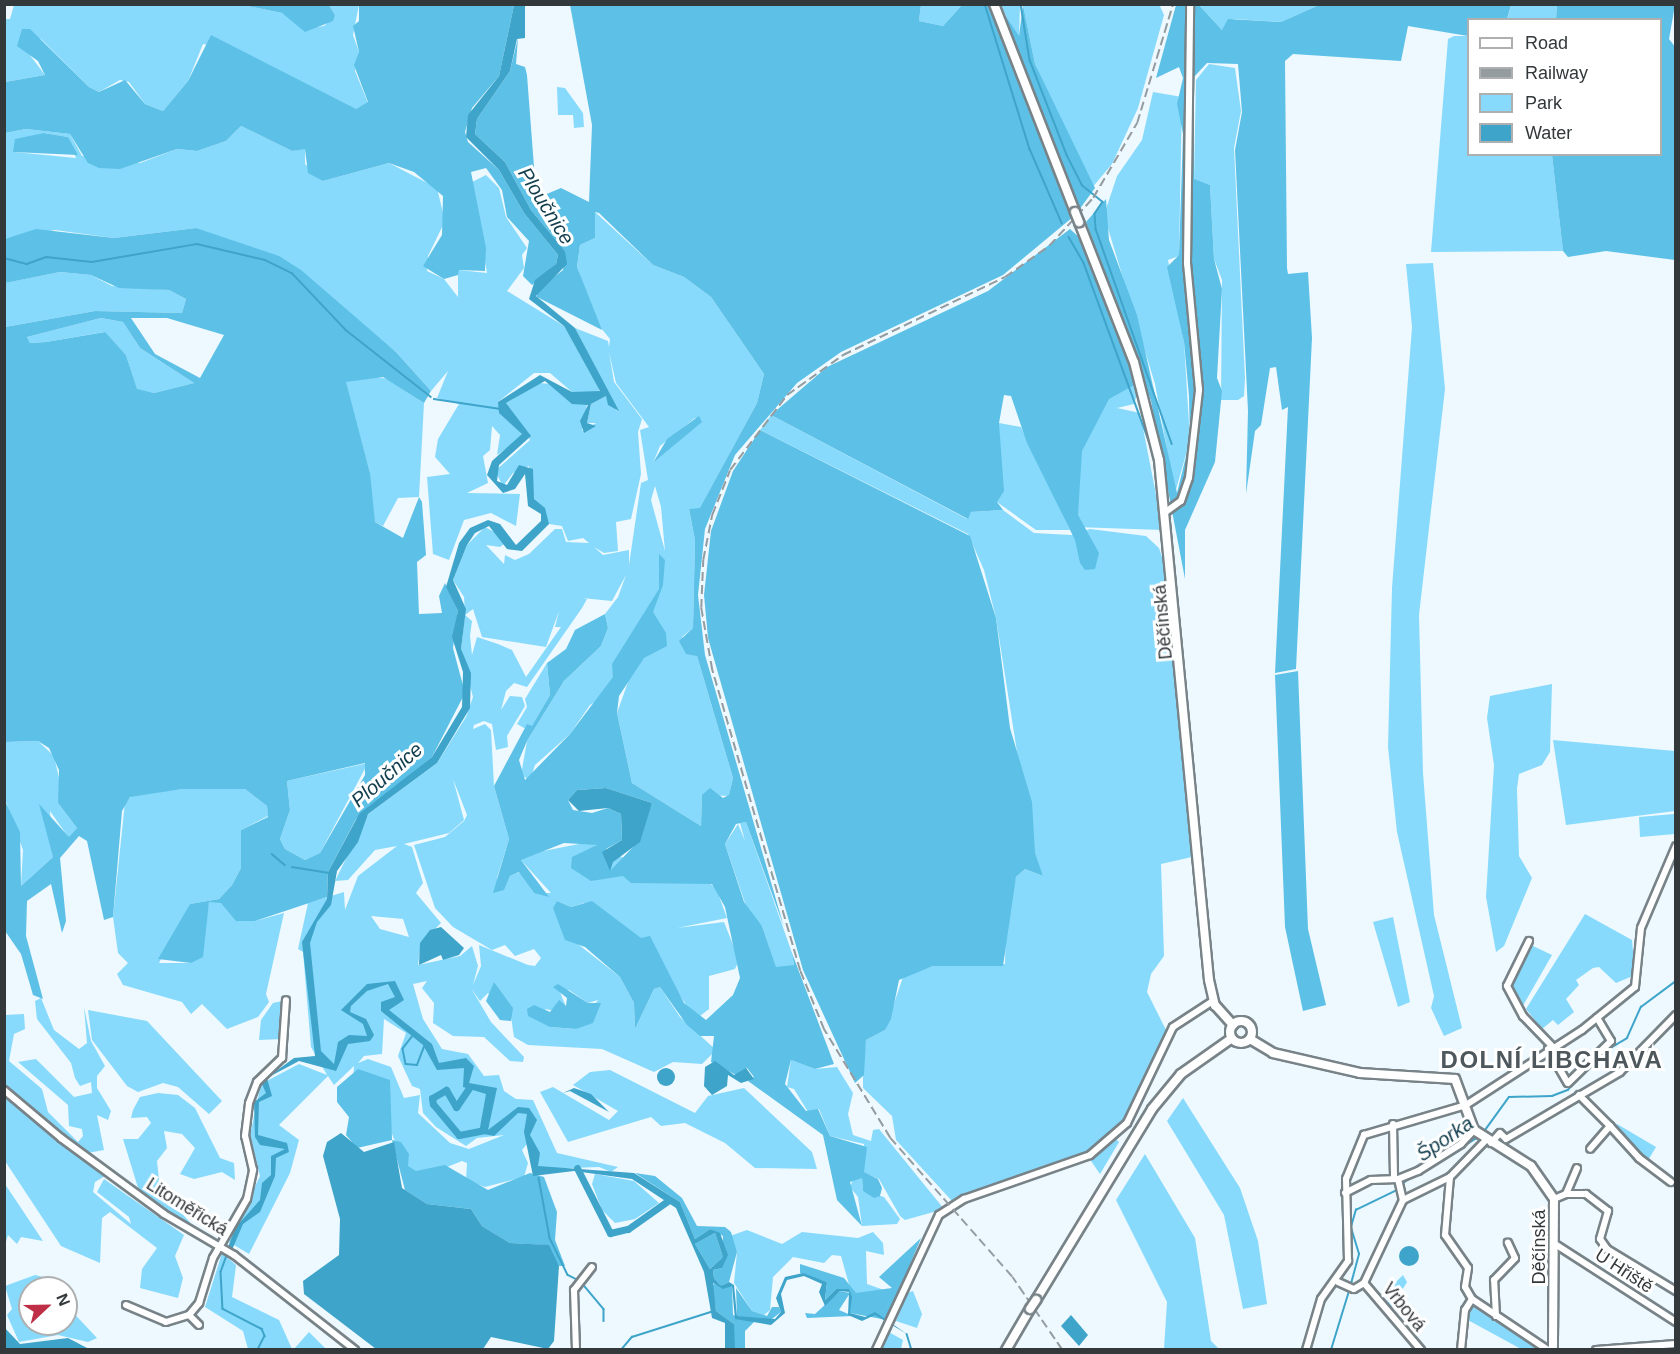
<!DOCTYPE html>
<html>
<head>
<meta charset="utf-8">
<style>
  body { margin:0 }
  #map { position:relative; width:1680px; height:1354px; overflow:hidden; background:#edf9ff; font-family:Helvetica,sans-serif }
  div>[style] { position:absolute }
  .green>* { inset:0; background:#87dafc }
  .forest>* { inset:0; background:#5dc0e7 }
  .water>* { inset:0; background:#3ea4ca }
  .round { border-radius:50% }
  .stream>* { height:1.5px; margin:-0.75px; padding:0 0.75px; transform-origin:0.75px; border-radius:0.75px; background:#3ea4ca }
  .river>* { height:7px; margin:-3.5px; padding:0 3.5px; transform-origin:3.5px; border-radius:3.5px; background:#3ea4ca }
  .roads { filter:drop-shadow(2px 0 #788388) drop-shadow(-2px 0 #788388) drop-shadow(0 2px #788388) drop-shadow(0 -2px #788388) }
  .minor>* { height:6px; margin:-3px; padding:0 3px; transform-origin:3px; border-radius:3px; background:#fff }
  .major>* { height:8px; margin:-4px; padding:0 4px; transform-origin:4px; border-radius:4px; background:#fff }
  .major>.ring { margin:-4px; padding:0; box-sizing:content-box; background:none; border:8px solid #fff; border-radius:50% }
  .rail>* { height:1.5px; margin-top:-0.75px; transform-origin:0; background:repeating-linear-gradient(90deg,#949ca0 0 9px,transparent 0 13.5px) }
  .bridges { filter:drop-shadow(2px 0 #788388) drop-shadow(-2px 0 #788388) drop-shadow(0 2px #788388) drop-shadow(0 -2px #788388) }
  .major-bridge>* { height:8px; margin:-4px; padding:0 4px; transform-origin:4px; border-radius:4px; background:#fff }
  span { translate:-50% -50%; white-space:nowrap; text-align:center; line-height:1.15; -webkit-text-stroke:6px #fff; paint-order:stroke }
  .street-label { font-size:18px; color:#33383a }
  .water-label { font-size:20px; color:#113d4d; font-style:italic }
  .district-label { font-size:24px; color:#4d575c; font-weight:700; letter-spacing:1.5px }
  .frame { position:absolute; inset:0; border:6px solid #33383a; pointer-events:none }
  .legend { position:absolute; left:1467px; top:18px; width:195px; height:138px; box-sizing:border-box; background:#fff; border:2px solid #adafb0; margin:0; padding:8px 10px; list-style:none; font-size:18px; color:#33383a }
  .legend li { display:flex; align-items:center; gap:12px; height:30px }
  .legend b { width:30px; border:2px solid #adafb0 }
  .north { position:absolute; left:18px; top:1276px; width:60px; height:60px; box-sizing:border-box; background:#fff; border:2px solid #adafb0; border-radius:50%; rotate:68deg; font-size:16px; font-weight:700; line-height:24px; text-align:center; color:#33383a }
  .north::after { content:''; display:block; margin:auto; width:21px; height:27px; background:#be2e46; clip-path:polygon(50% 0,100% 100%,50% 72%,0 100%) }
</style>
</head>
<body>
<div id="map">
  <div class="green">
    <i style="clip-path:polygon(1159px 4px,1164px 15px,1138px 108px,1112px 164px,1091px 189px,1035px 64px,1023px 5px)"></i>
    <i style="clip-path:polygon(14px 5px,243px 5px,282px 13px,309px 28px,324px 26px,335px 15px,329px 5px,359px 5px,353px 35px,359px 52px,355px 71px,368px 103px,356px 109px,344px 107px,236px 50px,203px 44px,188px 81px,163px 111px,145px 104px,129px 82px,120px 80px,99px 92px,89px 87px,41px 39px,26px 50px,45px 75px,5px 82px,5px 19px,10px 19px)"></i>
    <i style="clip-path:polygon(921px 5px,962px 5px,943px 26px,919px 21px)"></i>
    <i style="clip-path:polygon(1001px 5px,1020px 5px,1019px 36px,1014px 34px)"></i>
    <i style="clip-path:polygon(1199px 5px,1319px 5px,1281px 22px,1234px 19px,1222px 30px)"></i>
    <i style="clip-path:polygon(1511px 5px,1557px 5px,1556px 19px,1507px 20px)"></i>
    <i style="clip-path:polygon(1454px 36px,1468px 36px,1468px 154px,1552px 155px,1563px 251px,1431px 252px,1448px 39px)"></i>
    <i style="clip-path:polygon(1209px 64px,1235px 68px,1241px 111px,1234px 148px,1245px 378px,1244px 396px,1238px 400px,1221px 400px,1222px 280px,1214px 259px,1210px 185px,1194px 180px,1196px 80px)"></i>
    <i style="clip-path:polygon(557px 87px,565px 88px,583px 113px,584px 127px,574px 128px,573px 115px,558px 115px)"></i>
    <i style="clip-path:polygon(1153px 92px,1182px 97px,1179px 256px,1168px 260px,1184px 342px,1190px 440px,1175px 493px,1155px 384px,1104px 215px,1117px 176px,1142px 140px)"></i>
    <i style="clip-path:polygon(evenodd,241px 126px,292px 151px,305px 148px,305px 164px,323px 181px,389px 163px,437px 188px,445px 221px,428px 256px,427px 271px,444px 279px,458px 297px,458px 270px,487px 273px,472px 182px,486px 175px,499px 188px,506px 217px,527px 248px,522px 255px,524px 268px,507px 291px,564px 326px,600px 390px,591px 395px,572px 392px,550px 373px,534px 373px,498px 402px,522px 432px,521px 439px,497px 455px,500px 435px,492px 426px,490px 450px,483px 456px,488px 483px,467px 493px,520px 494px,516px 526px,491px 513px,464px 520px,449px 560px,433px 554px,427px 477px,450px 474px,435px 457px,438px 439px,459px 404px,437px 398px,448px 371px,431px 391px,396px 352px,336px 302px,196px 228px,114px 238px,55px 230px,5px 239px,5px 133px,26px 129px,70px 134px,82px 156px,140px 163px,177px 149px,197px 151px,226px 141px,241px 126px,44px 133px,68px 137px,76px 158px,14px 152px,44px 133px)"></i>
    <i style="clip-path:polygon(evenodd,595px 212px,653px 265px,684px 277px,711px 297px,764px 374px,757px 403px,700px 509px,689px 509px,695px 540px,693px 628px,682px 637px,697px 656px,733px 778px,729px 796px,702px 795px,701px 826px,632px 783px,617px 713px,628px 682px,590px 705px,570px 734px,535px 765px,530px 780px,521px 775px,527px 741px,564px 681px,601px 646px,608px 628px,605px 614px,618px 597px,626px 575px,612px 601px,582px 598px,587px 599px,582px 608px,527px 687px,514px 683px,506px 691px,501px 710px,510px 696px,522px 697px,525px 706px,507px 736px,508px 747px,496px 750px,492px 724px,484px 721px,474px 725px,473px 729px,485px 724px,491px 730px,494px 786px,509px 839px,497px 878px,505px 887px,510px 876px,520px 872px,534px 893px,551px 893px,521px 860px,523px 855px,589px 842px,674px 881px,708px 882px,716px 888px,727px 918px,677px 928px,724px 922px,739px 960px,735px 969px,709px 976px,709px 1009px,700px 1016px,694px 1016px,639px 937px,584px 903px,571px 907px,557px 901px,574px 941px,620px 977px,634px 1003px,635px 1029px,654px 989px,660px 987px,680px 1017px,716px 1050px,702px 1064px,673px 1062px,654px 1072px,602px 1049px,528px 1045px,514px 1037px,511px 1017px,488px 993px,480px 1001px,471px 988px,491px 1022px,524px 1057px,523px 1062px,510px 1061px,484px 1037px,453px 1036px,433px 1023px,434px 1003px,422px 988px,427px 981px,413px 984px,423px 1019px,442px 1049px,468px 1054px,484px 1076px,499px 1075px,504px 1091px,516px 1099px,533px 1100px,557px 1153px,618px 1167px,611px 1172px,599px 1167px,542px 1169px,531px 1161px,527px 1144px,522px 1150px,528px 1163px,524px 1177px,485px 1187px,466px 1180px,467px 1163px,462px 1161px,417px 1179px,405px 1166px,390px 1129px,353px 1081px,354px 1066px,334px 1085px,328px 1076px,279px 1125px,299px 1140px,290px 1173px,249px 1254px,229px 1242px,260px 1176px,250px 1135px,261px 1084px,299px 1064px,327px 1075px,311px 1047px,303px 952px,298px 949px,308px 903px,344px 892px,345px 910px,358px 876px,397px 846px,375px 850px,348px 880px,335px 881px,368px 814px,437px 763px,466px 717px,473px 697px,461px 649px,465px 615px,472px 621px,470px 636px,472px 655px,477px 637px,498px 644px,512px 650px,526px 677px,561px 627px,555px 627px,559px 611px,546px 647px,482px 637px,473px 609px,465px 615px,464px 597px,453px 580px,467px 545px,485px 527px,500px 535px,504px 544px,500px 547px,486px 545px,504px 564px,505px 555px,515px 560px,529px 554px,555px 529px,562px 529px,566px 542px,589px 543px,583px 538px,568px 541px,562px 526px,549px 524px,534px 499px,529px 466px,513px 473px,503px 486px,495px 471px,530px 440px,506px 403px,539px 383px,551px 384px,573px 404px,587px 404px,582px 431px,596px 423px,587px 423px,591px 404px,606px 396px,618px 412px,575px 328px,608px 341px,609px 347px,610px 339px,596px 322px,577px 267px,580px 245px,595px 238px,595px 212px,609px 352px,616px 383px,649px 427px,640px 430px,648px 480px,641px 483px,629px 565px,629px 550px,603px 555px,594px 547px,604px 553px,618px 551px,616px 522px,631px 519px,641px 474px,638px 432px,642px 419px,614px 382px,609px 352px,595px 212px,695px 418px,701px 422px,653px 463px,660px 446px,695px 418px,595px 212px,655px 486px,661px 507px,665px 551px,651px 500px,655px 486px,595px 212px,453px 779px,467px 815px,464px 821px,445px 837px,414px 845px,435px 908px,453px 927px,492px 950px,505px 945px,515px 956px,534px 949px,541px 958px,535px 966px,528px 965px,479px 945px,481px 966px,473px 985px,478px 966px,472px 946px,460px 956px,418px 965px,421px 943px,441px 923px,416px 893px,423px 883px,412px 847px,404px 844px,449px 833px,464px 820px,453px 779px,595px 212px,371px 916px,403px 919px,409px 937px,380px 929px,371px 916px,595px 212px,569px 990px,588px 1003px,598px 1000px,576px 1029px,550px 1027px,545px 1009px,556px 1011px,558px 1001px,566px 1007px,560px 992px,569px 990px,595px 212px,384px 1019px,406px 1033px,398px 1056px,412px 1086px,420px 1089px,423px 1113px,436px 1127px,466px 1146px,477px 1138px,504px 1135px,469px 1149px,450px 1143px,418px 1113px,420px 1095px,404px 1098px,391px 1067px,368px 1059px,358px 1063px,364px 1056px,382px 1054px,384px 1019px)"></i>
    <i style="clip-path:polygon(1433px 263px,1445px 389px,1419px 615px,1423px 773px,1434px 915px,1462px 1028px,1444px 1036px,1431px 1008px,1434px 996px,1397px 832px,1388px 747px,1392px 588px,1412px 327px,1406px 264px)"></i>
    <i style="clip-path:polygon(60px 272px,91px 275px,112px 286px,169px 290px,186px 299px,182px 313px,95px 311px,5px 327px,4px 283px)"></i>
    <i style="clip-path:polygon(101px 318px,123px 322px,140px 348px,194px 383px,154px 393px,137px 390px,126px 355px,104px 332px,46px 342px,30px 343px,27px 337px)"></i>
    <i style="clip-path:polygon(1110px 323px,1137px 394px,1134px 404px,1117px 408px,1140px 413px,1163px 530px,1075px 527px,1029px 402px)"></i>
    <i style="clip-path:polygon(369px 375px,387px 379px,424px 403px,419px 497px,398px 498px,383px 526px,375px 522px,370px 507px,370px 473px,345px 382px)"></i>
    <i style="clip-path:polygon(771px 415px,967px 519px,971px 512px,1003px 510px,1034px 533px,1071px 535px,1090px 529px,1146px 536px,1159px 548px,1165px 566px,1192px 857px,1161px 864px,1164px 956px,1151px 974px,1147px 992px,1166px 1030px,1149px 1078px,1115px 1134px,1088px 1154px,952px 1201px,896px 1140px,892px 1116px,863px 1088px,863px 1065px,866px 1040px,885px 1030px,903px 977px,933px 966px,1005px 964px,1006px 918px,1016px 877px,1025px 869px,1043px 876px,1033px 854px,996px 618px,984px 570px,968px 534px,760px 430px)"></i>
    <i style="clip-path:polygon(999px 423px,1021px 427px,1070px 530px,1036px 530px,997px 502px)"></i>
    <i style="clip-path:polygon(547px 663px,550px 695px,532px 727px,524px 728px,517px 724px,527px 707px,525px 699px)"></i>
    <i style="clip-path:polygon(1552px 684px,1550px 752px,1542px 765px,1519px 774px,1517px 789px,1519px 856px,1532px 878px,1504px 946px,1496px 952px,1486px 897px,1494px 765px,1487px 718px,1490px 696px)"></i>
    <i style="clip-path:polygon(1553px 740px,1675px 751px,1675px 811px,1566px 825px)"></i>
    <i style="clip-path:polygon(38px 741px,54px 756px,61px 787px,58px 803px,77px 828px,69px 838px,50px 811px,53px 857px,21px 886px,23px 850px,5px 799px,4px 742px)"></i>
    <i style="clip-path:polygon(368px 763px,320px 853px,305px 860px,285px 849px,280px 839px,290px 810px,287px 781px)"></i>
    <i style="clip-path:polygon(182px 789px,245px 789px,267px 806px,268px 816px,241px 830px,241px 868px,232px 885px,219px 899px,190px 904px,159px 963px,191px 963px,199px 953px,209px 902px,221px 902px,255px 921px,284px 913px,266px 994px,269px 1002px,258px 1017px,227px 1029px,202px 1004px,191px 1014px,182px 1002px,123px 985px,117px 974px,128px 963px,118px 953px,113px 917px,125px 802px,134px 794px)"></i>
    <i style="clip-path:polygon(1674px 814px,1675px 834px,1640px 837px,1639px 817px)"></i>
    <i style="clip-path:polygon(746px 822px,792px 953px,794px 965px,787px 968px,776px 968px,762px 926px,748px 912px,725px 844px,738px 824px,745px 841px,740px 823px)"></i>
    <i style="clip-path:polygon(1585px 914px,1632px 940px,1635px 975px,1616px 983px,1599px 967px,1593px 968px,1576px 980px,1579px 985px,1566px 999px,1574px 1012px,1558px 1025px,1553px 1020px,1542px 1029px,1526px 1009px)"></i>
    <i style="clip-path:polygon(1393px 917px,1410px 1002px,1398px 1007px,1373px 922px)"></i>
    <i style="clip-path:polygon(1531px 945px,1552px 955px,1521px 1009px,1511px 981px)"></i>
    <i style="clip-path:polygon(41px 998px,54px 1030px,79px 1049px,87px 1043px,84px 1007px,91px 1041px,105px 1066px,97px 1076px,97px 1088px,111px 1111px,108px 1120px,97px 1115px,104px 1150px,87px 1153px,83px 1147px,80px 1158px,105px 1176px,95px 1182px,93px 1192px,131px 1224px,129px 1217px,97px 1192px,104px 1179px,184px 1235px,175px 1256px,183px 1278px,178px 1298px,140px 1288px,142px 1269px,157px 1248px,110px 1212px,102px 1218px,100px 1263px,61px 1246px,5px 1161px,5px 1015px,24px 1014px,25px 1029px,14px 1034px,9px 1061px,42px 1089px,48px 1112px,78px 1142px,83px 1136px,82px 1129px,69px 1126px,68px 1105px,18px 1062px,36px 1059px,74px 1097px,92px 1093px,91px 1082px,80px 1086px,75px 1078px,71px 1063px,37px 1019px,35px 1001px)"></i>
    <i style="clip-path:polygon(282px 1001px,282px 1039px,259px 1040px,261px 1020px,273px 1003px)"></i>
    <i style="clip-path:polygon(88px 1010px,147px 1021px,222px 1101px,209px 1114px,178px 1087px,163px 1083px,138px 1092px,127px 1086px,92px 1040px)"></i>
    <i style="clip-path:polygon(791px 1060px,815px 1069px,837px 1067px,853px 1093px,848px 1114px,853px 1135px,871px 1141px,873px 1130px,879px 1129px,944px 1209px,905px 1220px,900px 1216px,879px 1179px,863px 1172px,864px 1144px,830px 1136px,819px 1109px,808px 1112px,794px 1089px,787px 1087px)"></i>
    <i style="clip-path:polygon(610px 1070px,695px 1113px,708px 1096px,744px 1088px,812px 1152px,817px 1169px,755px 1168px,725px 1143px,685px 1123px,661px 1126px,651px 1117px,568px 1142px,540px 1092px,553px 1087px,609px 1120px,618px 1111px,573px 1085px,590px 1072px)"></i>
    <i style="clip-path:polygon(158px 1093px,178px 1095px,195px 1108px,220px 1158px,234px 1163px,235px 1180px,222px 1172px,194px 1179px,180px 1174px,195px 1148px,182px 1134px,164px 1131px,167px 1148px,157px 1161px,160px 1189px,194px 1227px,139px 1191px,123px 1139px,138px 1139px,151px 1123px,147px 1117px,131px 1118px,133px 1110px,140px 1097px)"></i>
    <i style="clip-path:polygon(1183px 1098px,1240px 1188px,1258px 1241px,1267px 1304px,1243px 1309px,1224px 1215px,1167px 1121px)"></i>
    <i style="clip-path:polygon(1617px 1124px,1656px 1147px,1647px 1162px,1613px 1128px)"></i>
    <i style="clip-path:polygon(1116px 1139px,1119px 1142px,1100px 1174px,1089px 1158px)"></i>
    <i style="clip-path:polygon(1145px 1154px,1195px 1238px,1211px 1341px,1219px 1349px,1164px 1349px,1167px 1302px,1116px 1200px)"></i>
    <i style="clip-path:polygon(595px 1174px,634px 1181px,659px 1203px,635px 1219px,615px 1223px,602px 1210px,592px 1184px)"></i>
    <i style="clip-path:polygon(854px 1177px,862px 1178px,863px 1191px,884px 1197px,900px 1219px,897px 1224px,862px 1226px,858px 1197px,850px 1187px)"></i>
    <i style="clip-path:polygon(5px 1184px,43px 1241px,21px 1237px,17px 1244px,8px 1235px,5px 1245px)"></i>
    <i style="clip-path:polygon(747px 1230px,782px 1244px,802px 1232px,858px 1238px,873px 1232px,883px 1243px,884px 1255px,866px 1251px,867px 1284px,884px 1290px,861px 1301px,850px 1288px,841px 1256px,832px 1255px,824px 1263px,793px 1257px,773px 1277px,770px 1310px,764px 1315px,752px 1311px,734px 1283px,737px 1252px,730px 1236px)"></i>
    <i style="clip-path:polygon(222px 1253px,236px 1265px,232px 1297px,279px 1320px,292px 1349px,248px 1349px,243px 1331px,205px 1307px)"></i>
    <i style="clip-path:polygon(35px 1275px,47px 1278px,53px 1288px,30px 1288px,30px 1324px,66px 1324px,66px 1305px,97px 1338px,88px 1342px,58px 1335px,19px 1342px,7px 1315px,12px 1309px,5px 1286px)"></i>
    <i style="clip-path:polygon(1403px 1275px,1407px 1282px,1391px 1309px,1384px 1294px)"></i>
    <i style="clip-path:polygon(913px 1291px,922px 1314px,917px 1328px,896px 1321px,907px 1293px)"></i>
    <i style="clip-path:polygon(1473px 1303px,1540px 1349px,1521px 1349px,1466px 1319px)"></i>
    <i style="clip-path:polygon(887px 1331px,903px 1340px,901px 1349px,878px 1350px)"></i>
    <i style="clip-path:polygon(309px 1332px,326px 1349px,294px 1349px)"></i>
  </div>
  <div class="forest">
    <i style="clip-path:polygon(243px 5px,329px 5px,335px 15px,333px 21px,305px 32px,282px 13px)"></i>
    <i style="clip-path:polygon(359px 5px,514px 5px,499px 76px,472px 108px,465px 132px,468px 142px,499px 170px,524px 213px,558px 255px,556px 264px,532px 285px,523px 276px,529px 241px,507px 217px,502px 190px,486px 168px,471px 172px,486px 248px,485px 271px,459px 270px,458px 275px,444px 279px,423px 266px,442px 235px,443px 196px,414px 172px,389px 163px,323px 181px,308px 173px,305px 149px,292px 151px,241px 126px,226px 141px,197px 151px,177px 149px,120px 169px,99px 168px,88px 163px,70px 134px,26px 129px,5px 133px,5px 82px,45px 75px,38px 61px,17px 46px,22px 29px,30px 29px,89px 87px,99px 92px,125px 80px,145px 104px,163px 111px,188px 81px,211px 35px,356px 109px,368px 102px,354px 65px,359px 52px,353px 26px,359px 21px)"></i>
    <i style="clip-path:polygon(evenodd,570px 5px,921px 5px,919px 21px,943px 26px,962px 5px,989px 5px,1073px 217px,1003px 275px,841px 352px,797px 383px,735px 455px,705px 529px,698px 595px,705px 655px,784px 927px,746px 822px,736px 824px,725px 844px,744px 902px,762px 926px,776px 967px,794px 965px,792px 953px,834px 1064px,815px 1069px,791px 1060px,785px 1084px,806px 1111px,818px 1109px,830px 1136px,867px 1147px,864px 1172px,878px 1179px,882px 1188px,880px 1196px,874px 1198px,863px 1191px,862px 1178px,850px 1182px,862px 1226px,837px 1200px,823px 1135px,748px 1081px,754px 1077px,747px 1068px,736px 1075px,711px 1062px,714px 1036px,700px 1036px,687px 1025px,660px 987px,654px 989px,635px 1029px,634px 1003px,620px 977px,585px 947px,565px 940px,553px 908px,557px 901px,571px 907px,592px 901px,641px 938px,650px 936px,684px 1003px,706px 1020px,733px 995px,740px 978px,725px 907px,712px 884px,631px 883px,623px 876px,591px 881px,571px 868px,572px 857px,597px 845px,564px 843px,521px 860px,549px 897px,534px 893px,519px 872px,510px 876px,504px 890px,493px 893px,509px 839px,494px 786px,527px 724px,532px 726px,550px 695px,547px 663px,566px 649px,575px 630px,605px 614px,608px 628px,601px 646px,564px 681px,527px 741px,519px 760px,525px 780px,570px 734px,613px 677px,612px 664px,659px 589px,659px 554px,665px 560px,663px 585px,653px 612px,666px 633px,667px 646px,644px 658px,619px 696px,617px 713px,632px 783px,701px 826px,702px 795px,710px 788px,723px 798px,729px 795px,733px 778px,697px 656px,686px 654px,679px 641px,693px 628px,695px 540px,689px 509px,700px 508px,757px 403px,764px 374px,711px 297px,684px 277px,653px 265px,599px 213px,595px 212px,595px 238px,580px 245px,577px 267px,602px 330px,537px 297px,537px 290px,563px 270px,565px 251px,531px 210px,505px 162px,475px 134px,477px 119px,510px 71px,518px 38px,516px 64px,525px 67px,527px 75px,535px 180px,542px 196px,561px 188px,589px 202px,592px 125px,570px 5px,606px 788px,652px 803px,633px 847px,611px 870px,606px 849px,622px 840px,621px 814px,608px 808px,592px 813px,573px 810px,568px 800px,577px 790px,606px 788px)"></i>
    <i style="clip-path:polygon(998px 5px,1019px 36px,1023px 5px,1035px 64px,1095px 188px,1079px 210px)"></i>
    <i style="clip-path:polygon(1176px 5px,1199px 5px,1222px 30px,1228px 19px,1281px 22px,1319px 5px,1511px 5px,1507px 19px,1468px 20px,1468px 36px,1408px 26px,1401px 61px,1293px 54px,1285px 61px,1287px 268px,1288px 274px,1308px 272px,1312px 338px,1296px 669px,1275px 673px,1288px 407px,1282px 410px,1276px 367px,1270px 368px,1261px 425px,1255px 431px,1246px 494px,1248px 411px,1235px 150px,1242px 112px,1238px 64px,1207px 63px,1194px 77px,1194px 179px,1210px 185px,1214px 259px,1222px 289px,1217px 378px,1222px 391px,1215px 462px,1185px 530px,1185px 579px,1151px 401px,1086px 222px,1106px 199px,1109px 240px,1137px 315px,1177px 493px,1190px 440px,1189px 396px,1184px 342px,1167px 267px,1179px 255px,1183px 134px,1177px 104px,1183px 78px,1179px 67px,1156px 78px)"></i>
    <i style="clip-path:polygon(1557px 5px,1675px 5px,1669px 39px,1676px 48px,1675px 260px,1606px 251px,1568px 257px,1563px 251px,1552px 155px,1660px 154px,1660px 20px,1556px 19px)"></i>
    <i style="clip-path:polygon(44px 133px,68px 137px,78px 155px,13px 152px,15px 139px)"></i>
    <i style="clip-path:polygon(evenodd,196px 228px,279px 256px,301px 270px,396px 352px,431px 391px,424px 403px,383px 377px,346px 382px,370px 473px,375px 522px,403px 538px,419px 497px,422px 502px,426px 555px,417px 562px,419px 614px,442px 613px,439px 596px,445px 583px,458px 611px,453px 648px,465px 693px,432px 757px,356px 819px,328px 872px,327px 897px,255px 921px,236px 921px,221px 903px,209px 902px,203px 957px,191px 963px,158px 959px,190px 904px,219px 899px,232px 885px,241px 868px,241px 830px,268px 817px,267px 806px,245px 789px,182px 789px,130px 797px,122px 811px,113px 917px,104px 920px,87px 841px,79px 836px,60px 858px,66px 921px,62px 933px,51px 884px,27px 901px,26px 936px,43px 999px,33px 995px,21px 954px,5px 931px,4px 799px,20px 832px,21px 886px,53px 857px,39px 804px,69px 837px,77px 828px,58px 803px,59px 770px,49px 748px,38px 741px,5px 742px,5px 327px,95px 311px,182px 313px,186px 299px,169px 290px,119px 288px,91px 275px,60px 272px,5px 283px,5px 239px,36px 229px,114px 238px,196px 228px,101px 318px,123px 322px,140px 348px,194px 383px,154px 393px,137px 389px,126px 355px,105px 332px,46px 342px,30px 343px,27px 337px,101px 318px,196px 228px,131px 318px,167px 318px,224px 335px,200px 378px,155px 354px,131px 318px,196px 228px,365px 763px,365px 775px,320px 853px,305px 860px,285px 849px,280px 839px,290px 810px,287px 781px,365px 763px)"></i>
    <i style="clip-path:polygon(1070px 229px,1080px 238px,1136px 384px,1109px 399px,1082px 451px,1078px 515px,1099px 553px,1095px 569px,1085px 570px,1080px 563px,1075px 540px,1027px 443px,1011px 396px,1004px 395px,999px 423px,1004px 491px,997px 502px,1003px 510px,971px 512px,968px 519px,771px 415px,827px 367px,988px 291px)"></i>
    <i style="clip-path:polygon(699px 416px,702px 422px,653px 463px,667px 439px)"></i>
    <i style="clip-path:polygon(760px 430px,970px 536px,996px 618px,1010px 728px,1032px 802px,1035px 853px,1043px 876px,1025px 869px,1016px 877px,1003px 966px,933px 966px,899px 980px,891px 1019px,885px 1030px,866px 1040px,864px 1075px,855px 1083px,803px 970px,708px 638px,704px 595px,711px 531px,733px 471px)"></i>
    <i style="clip-path:polygon(1298px 671px,1308px 929px,1326px 1005px,1303px 1011px,1285px 927px,1275px 675px)"></i>
    <i style="clip-path:polygon(494px 982px,513px 1008px,511px 1021px,500px 1020px,486px 1001px)"></i>
    <i style="clip-path:polygon(558px 984px,588px 1003px,601px 1003px,593px 1023px,576px 1029px,550px 1027px,528px 1016px,527px 1009px,534px 1005px,550px 1012px,559px 1000px,566px 1006px,567px 998px,553px 987px)"></i>
    <i style="clip-path:polygon(358px 1069px,390px 1080px,392px 1140px,401px 1142px,409px 1154px,408px 1166px,416px 1171px,445px 1165px,488px 1190px,530px 1173px,544px 1177px,557px 1212px,555px 1240px,565px 1266px,559px 1266px,544px 1245px,510px 1243px,482px 1226px,471px 1209px,427px 1204px,405px 1190px,392px 1140px,357px 1148px,346px 1135px,349px 1117px,337px 1102px,337px 1087px)"></i>
    <i style="clip-path:polygon(635px 1173px,655px 1176px,682px 1198px,697px 1226px,725px 1227px,731px 1232px,737px 1252px,729px 1282px,721px 1286px,714px 1278px,713px 1270px,722px 1268px,723px 1236px,710px 1229px,695px 1239px,680px 1202px)"></i>
    <i style="clip-path:polygon(715px 1233px,723px 1257px,710px 1269px,695px 1244px)"></i>
    <i style="clip-path:polygon(921px 1238px,887px 1320px,850px 1313px,849px 1289px,836px 1289px,825px 1300px,827px 1282px,800px 1273px,800px 1264px,844px 1278px,856px 1293px,892px 1288px,879px 1277px)"></i>
    <i style="clip-path:polygon(712px 1284px,732px 1286px,733px 1315px,755px 1321px,745px 1331px,745px 1349px,734px 1349px,734px 1324px,716px 1311px)"></i>
    <i style="clip-path:polygon(736px 1288px,752px 1311px,767px 1316px,772px 1307px,779px 1307px,781px 1312px,768px 1322px,737px 1316px)"></i>
    <i style="clip-path:polygon(840px 1291px,850px 1293px,839px 1310px,853px 1316px,807px 1318px,805px 1313px,815px 1314px)"></i>
  </div>
  <div class="water">
    <i style="clip-path:polygon(evenodd,514px 5px,525px 5px,525px 38px,517px 39px,510px 71px,477px 119px,475px 134px,505px 162px,531px 210px,565px 251px,567px 264px,536px 296px,575px 328px,619px 411px,608px 405px,606px 396px,591px 404px,587px 423px,596px 426px,584px 433px,580px 421px,588px 405px,572px 404px,545px 381px,506px 403px,531px 436px,499px 465px,497px 481px,507px 485px,519px 465px,533px 469px,534px 499px,545px 508px,549px 524px,522px 551px,507px 549px,489px 526px,475px 533px,467px 545px,453px 580px,466px 609px,461px 649px,471px 673px,470px 708px,437px 763px,368px 814px,358px 842px,337px 871px,331px 905px,317px 922px,310px 943px,321px 1051px,334px 1064px,338px 1042px,349px 1035px,367px 1036px,363px 1024px,341px 1010px,367px 984px,395px 981px,404px 1000px,389px 1010px,432px 1044px,439px 1063px,466px 1058px,474px 1066px,469px 1083px,497px 1088px,488px 1130px,518px 1107px,529px 1108px,537px 1120px,530px 1135px,540px 1153px,538px 1166px,634px 1173px,680px 1202px,695px 1239px,710px 1229px,720px 1233px,728px 1255px,722px 1268px,713px 1270px,714px 1278px,721px 1286px,729px 1282px,734px 1285px,737px 1316px,775px 1319px,781px 1312px,776px 1298px,785px 1277px,803px 1273px,827px 1282px,825px 1300px,836px 1289px,849px 1289px,852px 1297px,850px 1313px,865px 1317px,875px 1312px,907px 1334px,875px 1315px,862px 1321px,848px 1315px,849px 1292px,840px 1291px,825px 1306px,819px 1292px,822px 1284px,804px 1276px,787px 1280px,781px 1294px,785px 1313px,771px 1325px,735px 1319px,732px 1286px,723px 1289px,713px 1283px,716px 1311px,734px 1324px,735px 1349px,725px 1349px,725px 1323px,712px 1318px,704px 1272px,676px 1208px,632px 1179px,574px 1171px,533px 1176px,524px 1132px,527px 1114px,518px 1113px,494px 1136px,479px 1133px,486px 1094px,463px 1087px,464px 1068px,437px 1070px,423px 1045px,381px 1011px,381px 1002px,395px 997px,388px 984px,367px 991px,351px 1006px,350px 1012px,366px 1019px,374px 1035px,370px 1041px,348px 1044px,336px 1071px,299px 1061px,267px 1078px,272px 1096px,259px 1102px,258px 1135px,287px 1143px,289px 1152px,276px 1158px,275px 1176px,260px 1212px,243px 1224px,232px 1250px,228px 1247px,236px 1227px,260px 1200px,262px 1183px,271px 1175px,271px 1156px,285px 1149px,260px 1145px,255px 1137px,254px 1102px,266px 1093px,261px 1082px,294px 1058px,315px 1056px,302px 942px,327px 899px,328px 872px,359px 814px,432px 757px,462px 707px,463px 672px,452px 637px,458px 611px,446px 587px,459px 543px,470px 528px,488px 520px,500px 524px,516px 545px,541px 521px,541px 514px,528px 506px,525px 474px,515px 489px,503px 493px,487px 475px,492px 461px,522px 434px,499px 413px,498px 402px,540px 375px,572px 392px,600px 391px,564px 326px,529px 299px,535px 280px,556px 264px,558px 255px,524px 213px,499px 170px,466px 137px,468px 115px,499px 76px,514px 5px,715px 1233px,723px 1257px,710px 1269px,695px 1244px,715px 1233px)"></i>
    <i style="clip-path:polygon(606px 788px,652px 803px,640px 842px,613px 862px,610px 871px,602px 852px,622px 840px,621px 814px,608px 808px,579px 811px,568px 800px,577px 790px)"></i>
    <i style="clip-path:polygon(441px 927px,464px 948px,459px 955px,443px 960px,441px 955px,419px 965px,420px 943px,430px 930px)"></i>
    <i style="clip-path:polygon(715px 1061px,734px 1075px,746px 1068px,754px 1079px,741px 1083px,728px 1075px,727px 1086px,712px 1095px,704px 1086px,705px 1067px)"></i>
    <i class="round" style="left:657px;top:1068px;width:18px;height:18px"></i>
    <i style="clip-path:polygon(574px 1088px,591px 1094px,609px 1112px,570px 1091px,563px 1093px)"></i>
    <i style="clip-path:polygon(341px 1133px,364px 1152px,394px 1142px,402px 1188px,427px 1204px,471px 1209px,482px 1226px,510px 1243px,549px 1245px,559px 1266px,554px 1341px,548px 1349px,491px 1337px,483px 1349px,376px 1349px,304px 1294px,303px 1281px,339px 1255px,340px 1219px,323px 1156px,327px 1142px)"></i>
    <i class="round" style="left:1399px;top:1246px;width:20px;height:20px"></i>
    <i style="clip-path:polygon(1071px 1315px,1088px 1335px,1079px 1346px,1061px 1326px)"></i>
    <i style="clip-path:polygon(4px 1327px,20px 1344px,68px 1338px,89px 1349px,5px 1349px)"></i>
  </div>
  <div class="stream">
    <i style="left:985px;top:4px;width:152px;rotate:72.8deg"></i>
    <i style="left:1030px;top:149px;width:81px;rotate:66.6deg"></i>
    <i style="left:1021px;top:4px;width:57px;rotate:80.9deg"></i>
    <i style="left:1030px;top:60px;width:102px;rotate:68.7deg"></i>
    <i style="left:1067px;top:155px;width:34px;rotate:63deg"></i>
    <i style="left:1082px;top:185px;width:27px;rotate:39deg"></i>
    <i style="left:1103px;top:202px;width:14px;rotate:124deg"></i>
    <i style="left:1095px;top:214px;width:15px;rotate:86deg"></i>
    <i style="left:1096px;top:229px;width:228px;rotate:70.5deg"></i>
    <i style="left:1069px;top:237px;width:30px;rotate:60deg"></i>
    <i style="left:1084px;top:263px;width:201px;rotate:69.9deg"></i>
    <i style="left:4px;top:258px;width:24px;rotate:15deg"></i>
    <i style="left:27px;top:264px;width:20px;rotate:-20deg"></i>
    <i style="left:46px;top:257px;width:46px;rotate:6.2deg"></i>
    <i style="left:92px;top:262px;width:107px;rotate:-9.7deg"></i>
    <i style="left:197px;top:244px;width:70px;rotate:13.2deg"></i>
    <i style="left:265px;top:260px;width:30px;rotate:26deg"></i>
    <i style="left:292px;top:273px;width:79px;rotate:46.5deg"></i>
    <i style="left:346px;top:330px;width:108px;rotate:38.2deg"></i>
    <i style="left:434px;top:399px;width:67px;rotate:8.6deg"></i>
    <i style="left:272px;top:854px;width:17px;rotate:40deg"></i>
    <i style="left:292px;top:867px;width:36px;rotate:9deg"></i>
    <i style="left:413px;top:1036px;width:16px;rotate:128deg"></i>
    <i style="left:403px;top:1049px;width:15px;rotate:79deg"></i>
    <i style="left:406px;top:1064px;width:11px;rotate:5deg"></i>
    <i style="left:417px;top:1065px;width:19px;rotate:-69deg"></i>
    <i style="left:1604px;top:1052px;width:27px;rotate:-31deg"></i>
    <i style="left:1627px;top:1038px;width:34px;rotate:-66deg"></i>
    <i style="left:1641px;top:1007px;width:44px;rotate:-36.6deg"></i>
    <i style="left:1483px;top:1133px;width:44px;rotate:-54.2deg"></i>
    <i style="left:1509px;top:1097px;width:43px;rotate:-1.3deg"></i>
    <i style="left:1552px;top:1096px;width:17px;rotate:-21deg"></i>
    <i style="left:1568px;top:1090px;width:30px;rotate:-49deg"></i>
    <i style="left:1430px;top:1167px;width:59px;rotate:-31.8deg"></i>
    <i style="left:539px;top:1178px;width:61px;rotate:79.6deg"></i>
    <i style="left:550px;top:1238px;width:41px;rotate:64.1deg"></i>
    <i style="left:568px;top:1275px;width:11px;rotate:27deg"></i>
    <i style="left:1402px;top:1184px;width:14px;rotate:-36deg"></i>
    <i style="left:228px;top:1253px;width:20px;rotate:110deg"></i>
    <i style="left:221px;top:1272px;width:37px;rotate:87deg"></i>
    <i style="left:223px;top:1309px;width:44px;rotate:27.1deg"></i>
    <i style="left:262px;top:1329px;width:8px;rotate:67deg"></i>
    <i style="left:265px;top:1336px;width:16px;rotate:117deg"></i>
    <i style="left:582px;top:1283px;width:34px;rotate:50deg"></i>
    <i style="left:604px;top:1309px;width:12px;rotate:90deg"></i>
    <i style="left:1351px;top:1284px;width:31px;rotate:-75deg"></i>
    <i style="left:1359px;top:1254px;width:28px;rotate:-107deg"></i>
    <i style="left:1351px;top:1227px;width:18px;rotate:-74deg"></i>
    <i style="left:1356px;top:1210px;width:46px;rotate:-26deg"></i>
    <i style="left:907px;top:1334px;width:17px;rotate:73deg"></i>
    <i style="left:621px;top:1350px;width:17px;rotate:-50deg"></i>
    <i style="left:632px;top:1337px;width:83px;rotate:-17.6deg"></i>
    <i style="left:1331px;top:1350px;width:65px;rotate:-73deg"></i>
  </div>
  <div class="river">
    <i style="left:469px;top:1088px;width:23px;rotate:124deg"></i>
    <i style="left:456px;top:1107px;width:20px;rotate:-120deg"></i>
    <i style="left:446px;top:1090px;width:16px;rotate:150deg"></i>
    <i style="left:432px;top:1098px;width:6px;rotate:81deg"></i>
    <i style="left:433px;top:1104px;width:40px;rotate:50deg"></i>
    <i style="left:459px;top:1135px;width:25px;rotate:-11deg"></i>
    <i style="left:577px;top:1168px;width:73px;rotate:63.1deg"></i>
    <i style="left:610px;top:1233px;width:18px;rotate:-13deg"></i>
    <i style="left:628px;top:1229px;width:50px;rotate:-35.3deg"></i>
  </div>
  <div class="roads">
    <div class="minor">
      <i style="left:1167px;top:511px;width:17px;rotate:-36deg"></i>
      <i style="left:1181px;top:501px;width:24px;rotate:-71deg"></i>
      <i style="left:1189px;top:478px;width:89px;rotate:-83.5deg"></i>
      <i style="left:1199px;top:390px;width:127px;rotate:-95.4deg"></i>
      <i style="left:1187px;top:264px;width:260px;rotate:-89.3deg"></i>
      <i style="left:1529px;top:941px;width:50px;rotate:116.1deg"></i>
      <i style="left:1507px;top:986px;width:34px;rotate:62deg"></i>
      <i style="left:1523px;top:1016px;width:42px;rotate:46deg"></i>
      <i style="left:1548px;top:1049px;width:39px;rotate:60deg"></i>
      <i style="left:1568px;top:1083px;width:60px;rotate:-44.3deg"></i>
      <i style="left:1611px;top:1041px;width:27px;rotate:-121deg"></i>
      <i style="left:4px;top:1090px;width:75px;rotate:40.1deg"></i>
      <i style="left:61px;top:1138px;width:128px;rotate:36.4deg"></i>
      <i style="left:164px;top:1214px;width:81px;rotate:30.4deg"></i>
      <i style="left:234px;top:1255px;width:154px;rotate:38.1deg"></i>
      <i style="left:1579px;top:1095px;width:44px;rotate:45deg"></i>
      <i style="left:1610px;top:1126px;width:30px;rotate:131deg"></i>
      <i style="left:1393px;top:1124px;width:52px;rotate:88.9deg"></i>
      <i style="left:1610px;top:1126px;width:43px;rotate:47.8deg"></i>
      <i style="left:1639px;top:1158px;width:40px;rotate:37deg"></i>
      <i style="left:1506px;top:1139px;width:132px;rotate:-30.4deg"></i>
      <i style="left:1620px;top:1072px;width:80px;rotate:-45.5deg"></i>
      <i style="left:1491px;top:1143px;width:13px;rotate:-48deg"></i>
      <i style="left:1500px;top:1133px;width:8px;rotate:45deg"></i>
      <i style="left:1450px;top:1177px;width:58px;rotate:94.9deg"></i>
      <i style="left:1445px;top:1235px;width:40px;rotate:55.1deg"></i>
      <i style="left:1468px;top:1268px;width:19px;rotate:99deg"></i>
      <i style="left:1465px;top:1287px;width:14px;rotate:60deg"></i>
      <i style="left:1472px;top:1299px;width:13px;rotate:122deg"></i>
      <i style="left:1465px;top:1310px;width:40px;rotate:95.7deg"></i>
      <i style="left:1398px;top:1179px;width:22px;rotate:77deg"></i>
      <i style="left:1345px;top:1193px;width:29px;rotate:-27deg"></i>
      <i style="left:1371px;top:1180px;width:27px;rotate:-2deg"></i>
      <i style="left:1398px;top:1179px;width:22px;rotate:-22deg"></i>
      <i style="left:1418px;top:1171px;width:51px;rotate:-32.1deg"></i>
      <i style="left:1461px;top:1144px;width:19px;rotate:-47deg"></i>
      <i style="left:1566px;top:1194px;width:20px"></i>
      <i style="left:1586px;top:1194px;width:28px;rotate:38deg"></i>
      <i style="left:1608px;top:1211px;width:29px;rotate:106deg"></i>
      <i style="left:1600px;top:1239px;width:12px;rotate:55deg"></i>
      <i style="left:1607px;top:1249px;width:81px;rotate:31.3deg"></i>
      <i style="left:1554px;top:1199px;width:13px;rotate:-23deg"></i>
      <i style="left:1566px;top:1194px;width:28px;rotate:-67deg"></i>
      <i style="left:1555px;top:1244px;width:144px;rotate:32.8deg"></i>
      <i style="left:1338px;top:1282px;width:17px;rotate:24deg"></i>
      <i style="left:1354px;top:1289px;width:12px;rotate:-31deg"></i>
      <i style="left:1364px;top:1283px;width:92px;rotate:-64.8deg"></i>
      <i style="left:1403px;top:1200px;width:52px;rotate:-26.1deg"></i>
      <i style="left:1450px;top:1177px;width:52px;rotate:-45.8deg"></i>
      <i style="left:1364px;top:1283px;width:88px;rotate:49.6deg"></i>
      <i style="left:1472px;top:1299px;width:92px;rotate:33.9deg"></i>
      <i style="left:126px;top:1305px;width:43px;rotate:23deg"></i>
      <i style="left:166px;top:1322px;width:24px;rotate:-17deg"></i>
      <i style="left:189px;top:1315px;width:16px;rotate:-50deg"></i>
      <i style="left:199px;top:1303px;width:47px;rotate:-72.7deg"></i>
      <i style="left:213px;top:1258px;width:68px;rotate:-60deg"></i>
      <i style="left:247px;top:1199px;width:30px;rotate:-78deg"></i>
      <i style="left:253px;top:1170px;width:35px;rotate:-103deg"></i>
      <i style="left:245px;top:1136px;width:33px;rotate:-83deg"></i>
      <i style="left:249px;top:1103px;width:22px;rotate:-69deg"></i>
      <i style="left:257px;top:1082px;width:35px;rotate:-44deg"></i>
      <i style="left:282px;top:1058px;width:58px;rotate:-86.1deg"></i>
      <i style="left:189px;top:1315px;width:14px;rotate:45deg"></i>
      <i style="left:1496px;top:1316px;width:36px;rotate:-93deg"></i>
      <i style="left:1494px;top:1280px;width:30px;rotate:-46deg"></i>
      <i style="left:1515px;top:1258px;width:17px;rotate:-115deg"></i>
      <i style="left:576px;top:1350px;width:60px;rotate:-91.9deg"></i>
      <i style="left:574px;top:1290px;width:29px;rotate:-52deg"></i>
      <i style="left:876px;top:1350px;width:149px;rotate:-65deg"></i>
      <i style="left:939px;top:1215px;width:30px;rotate:-33deg"></i>
      <i style="left:964px;top:1199px;width:133px;rotate:-19.2deg"></i>
      <i style="left:1090px;top:1155px;width:49px;rotate:-40.9deg"></i>
      <i style="left:1127px;top:1123px;width:106px;rotate:-64.4deg"></i>
      <i style="left:1173px;top:1027px;width:48px;rotate:-33deg"></i>
      <i style="left:1306px;top:1350px;width:53px;rotate:-73.6deg"></i>
      <i style="left:1321px;top:1299px;width:47px;rotate:-54.6deg"></i>
      <i style="left:1348px;top:1261px;width:82px;rotate:-91.4deg"></i>
      <i style="left:1346px;top:1179px;width:48px;rotate:-67.8deg"></i>
      <i style="left:1364px;top:1135px;width:106px;rotate:-16.4deg"></i>
      <i style="left:1466px;top:1105px;width:138px;rotate:-32.9deg"></i>
      <i style="left:1582px;top:1030px;width:68px;rotate:-39.1deg"></i>
      <i style="left:1635px;top:987px;width:59px;rotate:-84.2deg"></i>
      <i style="left:1641px;top:928px;width:89px;rotate:-66.9deg"></i>
      <i style="left:1596px;top:1350px;width:80px;rotate:-4.3deg"></i>
    </div>
    <div class="major">
      <i style="left:994px;top:4px;width:223px;rotate:68.7deg"></i>
      <i style="left:1079px;top:222px;width:150px;rotate:68.6deg"></i>
      <i style="left:1134px;top:362px;width:101px;rotate:75.7deg"></i>
      <i style="left:1159px;top:460px;width:522px;rotate:84.51deg"></i>
      <i style="left:1209px;top:980px;width:26px;rotate:77deg"></i>
      <i style="left:1215px;top:1005px;width:27px;rotate:48deg"></i>
      <i class="ring" style="left:1230px;top:1021px;width:14px;height:14px"></i>
      <i style="left:1250px;top:1039px;width:27px;rotate:31deg"></i>
      <i style="left:1273px;top:1053px;width:89px;rotate:12.9deg"></i>
      <i style="left:1360px;top:1073px;width:95px;rotate:3.6deg"></i>
      <i style="left:1455px;top:1079px;width:54px;rotate:69.6deg"></i>
      <i style="left:1474px;top:1130px;width:67px;rotate:32.3deg"></i>
      <i style="left:1531px;top:1166px;width:40px;rotate:55.1deg"></i>
      <i style="left:1554px;top:1199px;width:151px;rotate:90.4deg"></i>
      <i style="left:1036px;top:1300px;width:223px;rotate:-58.7deg"></i>
      <i style="left:1152px;top:1109px;width:45px;rotate:-50.4deg"></i>
      <i style="left:1181px;top:1074px;width:62px;rotate:-35.2deg"></i>
      <i style="left:1006px;top:1350px;width:48px;rotate:-59.7deg"></i>
    </div>
  </div>
  <div class="rail">
    <i style="left:1062px;top:1350px;width:88px;rotate:-124.4deg"></i>
    <i style="left:1012px;top:1277px;width:185px;rotate:-131.3deg"></i>
    <i style="left:890px;top:1138px;width:127px;rotate:-121.4deg"></i>
    <i style="left:824px;top:1030px;width:64px;rotate:-112.1deg"></i>
    <i style="left:800px;top:971px;width:314px;rotate:-106.3deg"></i>
    <i style="left:712px;top:670px;width:63px;rotate:-100.1deg"></i>
    <i style="left:701px;top:608px;width:48px;rotate:-87.6deg"></i>
    <i style="left:703px;top:560px;width:46px;rotate:-78.7deg"></i>
    <i style="left:712px;top:515px;width:48px;rotate:-68.2deg"></i>
    <i style="left:730px;top:470px;width:94px;rotate:-52.8deg"></i>
    <i style="left:787px;top:395px;width:69px;rotate:-35.5deg"></i>
    <i style="left:843px;top:355px;width:180px;rotate:-25.7deg"></i>
    <i style="left:1005px;top:277px;width:54px;rotate:-35.2deg"></i>
    <i style="left:1049px;top:246px;width:65px;rotate:-47.5deg"></i>
    <i style="left:1093px;top:198px;width:87px;rotate:-59.6deg"></i>
    <i style="left:1137px;top:123px;width:124px;rotate:-73.2deg"></i>
  </div>
  <div class="bridges">
    <div class="major-bridge">
      <i style="left:1075px;top:212px;width:11px;rotate:68deg"></i>
      <i style="left:1030px;top:1309px;width:11px;rotate:-56deg"></i>
    </div>
  </div>
  <div class="street-label">
    <span style="left:1163px;top:622px;rotate:-95deg">Děčínská</span>
    <span style="left:187px;top:1207px;rotate:32deg">Litoměřická</span>
    <span style="left:1539px;top:1247px;rotate:-90deg">Děčínská</span>
    <span style="left:1624px;top:1271px;rotate:33deg">U Hřiště</span>
    <span style="left:1404px;top:1307px;rotate:51deg">Vrbová</span>
  </div>
  <div class="water-label">
    <span style="left:546px;top:206px;rotate:58deg">Ploučnice</span>
    <span style="left:387px;top:775px;rotate:-41deg">Ploučnice</span>
    <span style="left:1445px;top:1139px;rotate:-34deg">Šporka</span>
  </div>
  <div class="district-label">
    <span style="left:1552px;top:1060px">DOLNÍ LIBCHAVA</span>
  </div>
  <div class="frame"></div>
  <ul class="legend">
  <li><b style="height:8px;background:#fff"></b>Road</li>
  <li><b style="height:8px;background:#949ca0"></b>Railway</li>
  <li><b style="height:16px;background:#87dafc"></b>Park</li>
  <li><b style="height:16px;background:#3ea4ca"></b>Water</li>
  </ul>
  <div class="north">N</div>
</div>
</body>
</html>
